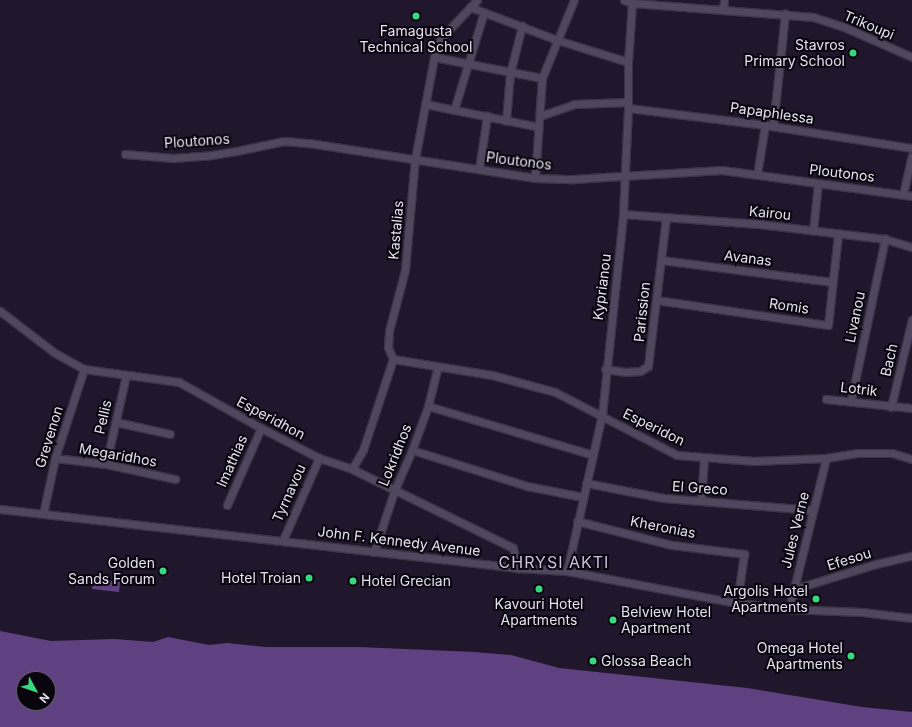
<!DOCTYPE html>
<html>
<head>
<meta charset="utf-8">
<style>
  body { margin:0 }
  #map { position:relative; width:912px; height:727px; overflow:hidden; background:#21172c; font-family:Inter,sans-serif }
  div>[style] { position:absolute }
  .water>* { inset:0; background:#5f4181 }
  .roads { filter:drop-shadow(1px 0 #3a3444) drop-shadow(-1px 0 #3a3444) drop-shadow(0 1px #3a3444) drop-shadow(0 -1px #3a3444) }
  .minor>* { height:7px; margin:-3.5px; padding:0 3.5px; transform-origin:3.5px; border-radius:3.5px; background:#50465e }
  .dots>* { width:11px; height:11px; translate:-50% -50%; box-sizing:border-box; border:2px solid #09050e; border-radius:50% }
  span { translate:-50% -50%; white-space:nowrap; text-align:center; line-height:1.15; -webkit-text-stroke:4px #09050e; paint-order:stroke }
  .street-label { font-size:14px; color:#e6e1ef }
  .poi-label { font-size:14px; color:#e6e1ef }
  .right { translate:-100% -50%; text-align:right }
  .left { translate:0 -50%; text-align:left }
  .quarter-label { font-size:16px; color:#cdc1de; letter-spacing:1px }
  .north { position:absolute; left:16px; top:671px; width:40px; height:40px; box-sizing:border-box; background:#09050e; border:1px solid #615d68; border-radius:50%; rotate:130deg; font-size:11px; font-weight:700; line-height:16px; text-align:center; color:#e6e1ef }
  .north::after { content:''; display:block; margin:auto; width:14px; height:18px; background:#38d880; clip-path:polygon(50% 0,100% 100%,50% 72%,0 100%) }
</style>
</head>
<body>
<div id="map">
  <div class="water">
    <i style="clip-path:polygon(93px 579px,120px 582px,119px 592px,92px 589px)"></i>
    <i style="clip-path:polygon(evenodd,0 631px,51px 641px,114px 639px,153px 642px,168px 637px,209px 645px,227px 643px,265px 647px,359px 647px,474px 652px,511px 655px,559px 668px,747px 688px,862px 707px,912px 712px,912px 727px,0 727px,0 631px,24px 679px,48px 679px,48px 703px,24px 703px,24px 679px)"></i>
  </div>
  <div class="roads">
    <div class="minor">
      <i style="left:624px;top:0;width:9px;rotate:21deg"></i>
      <i style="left:632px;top:3px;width:182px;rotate:4.4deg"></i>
      <i style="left:813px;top:17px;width:33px;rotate:18deg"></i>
      <i style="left:844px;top:27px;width:74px;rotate:23.8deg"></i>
      <i style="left:470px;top:7px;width:93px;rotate:20.8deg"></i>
      <i style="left:557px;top:40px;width:74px;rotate:17.2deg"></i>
      <i style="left:723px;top:10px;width:10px;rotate:-84deg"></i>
      <i style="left:434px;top:57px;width:110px;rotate:11deg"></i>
      <i style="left:425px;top:104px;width:116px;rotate:11.4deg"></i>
      <i style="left:628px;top:108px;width:138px;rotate:7.1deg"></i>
      <i style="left:765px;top:125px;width:149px;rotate:8.9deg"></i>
      <i style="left:454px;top:110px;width:102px;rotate:-73deg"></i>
      <i style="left:540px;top:116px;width:36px;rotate:-19deg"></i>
      <i style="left:574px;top:104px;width:54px;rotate:-2.1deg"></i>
      <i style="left:506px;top:121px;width:48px;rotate:-85.2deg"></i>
      <i style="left:510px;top:73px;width:49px;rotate:-75.7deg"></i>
      <i style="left:773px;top:126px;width:113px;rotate:-83.9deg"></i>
      <i style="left:125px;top:154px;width:48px;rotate:4.8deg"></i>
      <i style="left:173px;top:158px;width:32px;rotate:-4deg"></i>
      <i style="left:205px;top:156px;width:36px;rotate:-9deg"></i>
      <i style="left:241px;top:150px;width:44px;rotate:-11.8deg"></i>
      <i style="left:284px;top:141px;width:25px;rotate:5deg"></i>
      <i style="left:309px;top:143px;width:229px;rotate:8.8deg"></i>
      <i style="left:535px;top:178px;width:38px;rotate:2deg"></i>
      <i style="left:573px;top:179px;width:149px;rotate:-3.5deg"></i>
      <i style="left:722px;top:170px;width:192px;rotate:7.8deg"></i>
      <i style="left:479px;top:169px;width:54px;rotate:-81.4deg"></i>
      <i style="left:757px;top:175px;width:51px;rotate:-80.9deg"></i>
      <i style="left:535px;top:178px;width:100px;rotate:-86deg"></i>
      <i style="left:542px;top:78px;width:84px;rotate:-67.7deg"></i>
      <i style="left:903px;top:194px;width:39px;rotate:-77deg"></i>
      <i style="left:623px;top:214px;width:136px;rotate:4.2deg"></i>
      <i style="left:759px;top:224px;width:127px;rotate:6.8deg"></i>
      <i style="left:885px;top:239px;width:28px;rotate:17deg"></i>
      <i style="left:813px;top:231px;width:48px;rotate:-84.1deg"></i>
      <i style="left:661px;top:260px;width:173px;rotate:7.3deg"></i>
      <i style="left:656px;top:300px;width:174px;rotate:8.3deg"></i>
      <i style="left:828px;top:325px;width:92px;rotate:-83.7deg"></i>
      <i style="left:0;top:311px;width:69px;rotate:37.4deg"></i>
      <i style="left:55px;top:353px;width:33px;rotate:29deg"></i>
      <i style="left:84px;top:369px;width:96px;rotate:7.8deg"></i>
      <i style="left:179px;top:382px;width:94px;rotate:29.3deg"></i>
      <i style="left:261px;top:428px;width:65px;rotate:27.3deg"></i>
      <i style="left:319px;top:458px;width:35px;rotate:18deg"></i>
      <i style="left:352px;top:469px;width:179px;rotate:26.1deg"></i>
      <i style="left:513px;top:548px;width:21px;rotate:76deg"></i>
      <i style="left:393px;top:359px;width:100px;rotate:9.2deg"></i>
      <i style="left:492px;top:375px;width:65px;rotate:15.1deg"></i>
      <i style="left:555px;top:392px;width:137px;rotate:27.3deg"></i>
      <i style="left:677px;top:455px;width:77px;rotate:4.5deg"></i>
      <i style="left:754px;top:461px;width:72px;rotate:-2.4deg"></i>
      <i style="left:826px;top:458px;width:31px;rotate:-9deg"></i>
      <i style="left:857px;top:453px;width:35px"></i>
      <i style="left:892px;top:453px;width:21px;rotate:17deg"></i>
      <i style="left:605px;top:369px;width:21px;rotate:8deg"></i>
      <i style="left:626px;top:372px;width:14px;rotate:-4deg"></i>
      <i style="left:640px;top:371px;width:9px;rotate:-32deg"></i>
      <i style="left:648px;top:366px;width:150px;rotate:-83.1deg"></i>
      <i style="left:826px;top:399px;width:86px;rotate:6deg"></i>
      <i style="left:851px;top:400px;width:165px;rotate:-78.1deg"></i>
      <i style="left:428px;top:406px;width:172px;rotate:16.5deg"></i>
      <i style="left:891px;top:407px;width:90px;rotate:-76.6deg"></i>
      <i style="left:116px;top:422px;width:55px;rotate:12.5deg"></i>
      <i style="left:412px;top:450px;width:121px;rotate:17.4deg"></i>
      <i style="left:527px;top:486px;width:57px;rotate:11.1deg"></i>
      <i style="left:55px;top:458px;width:51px;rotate:6.7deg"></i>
      <i style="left:106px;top:464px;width:71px;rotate:12.3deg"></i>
      <i style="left:106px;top:464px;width:91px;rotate:-77.3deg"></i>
      <i style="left:352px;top:469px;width:22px;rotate:-60deg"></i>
      <i style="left:363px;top:450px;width:96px;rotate:-71.8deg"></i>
      <i style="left:393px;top:359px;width:13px;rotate:-113deg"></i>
      <i style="left:388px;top:347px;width:16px;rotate:-86deg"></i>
      <i style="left:389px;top:331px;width:63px;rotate:-75.3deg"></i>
      <i style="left:405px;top:270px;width:111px;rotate:-84.9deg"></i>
      <i style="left:415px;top:159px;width:104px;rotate:-79.4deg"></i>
      <i style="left:434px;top:57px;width:20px;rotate:-70deg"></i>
      <i style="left:441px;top:38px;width:52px;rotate:-46.5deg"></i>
      <i style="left:586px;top:483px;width:79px;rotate:10.9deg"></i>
      <i style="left:664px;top:498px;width:149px;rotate:4.6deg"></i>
      <i style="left:701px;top:501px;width:43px;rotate:-86deg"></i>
      <i style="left:227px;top:505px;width:84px;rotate:-66.2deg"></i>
      <i style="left:0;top:509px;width:521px;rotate:6.5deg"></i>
      <i style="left:518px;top:568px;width:49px;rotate:3.5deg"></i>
      <i style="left:567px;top:571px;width:173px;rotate:10.7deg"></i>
      <i style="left:737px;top:603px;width:52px;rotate:6.6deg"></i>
      <i style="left:789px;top:609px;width:73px;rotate:2.4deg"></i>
      <i style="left:862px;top:612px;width:50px;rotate:6.8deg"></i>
      <i style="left:43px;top:514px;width:57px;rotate:-77.9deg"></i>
      <i style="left:55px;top:458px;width:94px;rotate:-72deg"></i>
      <i style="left:577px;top:521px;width:98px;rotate:14.2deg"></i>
      <i style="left:672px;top:545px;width:73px;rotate:7.1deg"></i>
      <i style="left:744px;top:554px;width:49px;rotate:98.1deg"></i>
      <i style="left:283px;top:540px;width:90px;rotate:-66.3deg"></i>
      <i style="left:374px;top:552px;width:66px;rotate:-71.6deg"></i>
      <i style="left:395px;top:489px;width:43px;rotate:-66.4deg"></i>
      <i style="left:412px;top:450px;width:47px;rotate:-70deg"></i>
      <i style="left:428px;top:406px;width:41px;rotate:-76deg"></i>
      <i style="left:567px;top:571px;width:160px;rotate:-77.4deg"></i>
      <i style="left:602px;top:415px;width:202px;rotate:-84deg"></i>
      <i style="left:623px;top:214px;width:106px;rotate:-87.3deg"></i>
      <i style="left:628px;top:108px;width:46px;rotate:-90deg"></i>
      <i style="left:628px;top:62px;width:59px;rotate:-86.1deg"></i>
      <i style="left:794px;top:589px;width:86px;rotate:-17deg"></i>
      <i style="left:876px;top:564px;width:37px;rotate:-13deg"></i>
      <i style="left:789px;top:609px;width:155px;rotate:-76.2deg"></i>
    </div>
  </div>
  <div class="dots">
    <i style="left:416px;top:16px;background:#38d880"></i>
    <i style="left:853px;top:53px;background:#38d880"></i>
    <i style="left:163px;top:571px;background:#38d880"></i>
    <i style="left:309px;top:578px;background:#38d880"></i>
    <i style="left:353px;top:581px;background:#38d880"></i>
    <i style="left:539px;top:589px;background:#38d880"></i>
    <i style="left:816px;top:599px;background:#38d880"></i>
    <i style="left:613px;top:620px;background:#38d880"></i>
    <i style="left:851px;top:656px;background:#38d880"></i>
    <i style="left:593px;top:661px;background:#38d880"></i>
  </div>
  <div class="street-label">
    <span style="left:869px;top:25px;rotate:23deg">Trikoupi</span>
    <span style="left:772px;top:113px;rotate:8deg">Papaphlessa</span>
    <span style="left:197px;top:141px;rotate:-4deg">Ploutonos</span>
    <span style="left:519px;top:161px;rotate:7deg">Ploutonos</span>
    <span style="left:842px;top:173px;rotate:7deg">Ploutonos</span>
    <span style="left:770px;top:213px;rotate:6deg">Kairou</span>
    <span style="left:396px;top:230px;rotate:-85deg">Kastalias</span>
    <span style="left:748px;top:258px;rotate:7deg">Avanas</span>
    <span style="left:602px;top:287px;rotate:-83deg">Kyprianou</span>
    <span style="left:789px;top:306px;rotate:8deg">Romis</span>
    <span style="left:642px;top:312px;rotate:-84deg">Parission</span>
    <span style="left:855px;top:317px;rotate:-78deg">Livanou</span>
    <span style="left:889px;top:360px;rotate:-77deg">Bach</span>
    <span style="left:859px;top:389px;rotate:7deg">Lotrik</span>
    <span style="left:103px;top:417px;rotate:-77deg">Pellis</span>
    <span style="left:271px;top:418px;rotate:28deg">Esperidhon</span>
    <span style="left:654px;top:427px;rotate:26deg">Esperidon</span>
    <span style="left:49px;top:437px;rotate:-73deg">Grevenon</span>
    <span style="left:118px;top:455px;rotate:10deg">Megaridhos</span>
    <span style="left:395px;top:455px;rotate:-68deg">Lokridhos</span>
    <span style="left:232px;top:461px;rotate:-66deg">Imathias</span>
    <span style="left:700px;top:488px;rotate:4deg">El Greco</span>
    <span style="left:289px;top:493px;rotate:-66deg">Tyrnavou</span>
    <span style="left:663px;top:527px;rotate:11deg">Kheronias</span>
    <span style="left:795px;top:530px;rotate:-76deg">Jules Verne</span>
    <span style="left:399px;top:541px;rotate:7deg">John F. Kennedy Avenue</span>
    <span style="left:849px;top:559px;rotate:-17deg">Efesou</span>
  </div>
  <div class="poi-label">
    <span style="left:416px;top:39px">Famagusta<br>Technical School</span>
    <span class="right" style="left:845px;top:53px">Stavros<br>Primary School</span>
    <span class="right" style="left:155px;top:571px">Golden<br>Sands Forum</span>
    <span class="right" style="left:301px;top:578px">Hotel Troian</span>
    <span class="left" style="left:361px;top:581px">Hotel Grecian</span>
    <span class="right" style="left:808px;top:599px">Argolis Hotel<br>Apartments</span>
    <span style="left:539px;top:612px">Kavouri Hotel<br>Apartments</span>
    <span class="left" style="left:621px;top:620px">Belview Hotel<br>Apartment</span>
    <span class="right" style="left:843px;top:656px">Omega Hotel<br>Apartments</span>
    <span class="left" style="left:601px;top:661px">Glossa Beach</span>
  </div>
  <div class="quarter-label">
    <span style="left:554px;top:562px">CHRYSI AKTI</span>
  </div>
  <div class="north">N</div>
</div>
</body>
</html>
